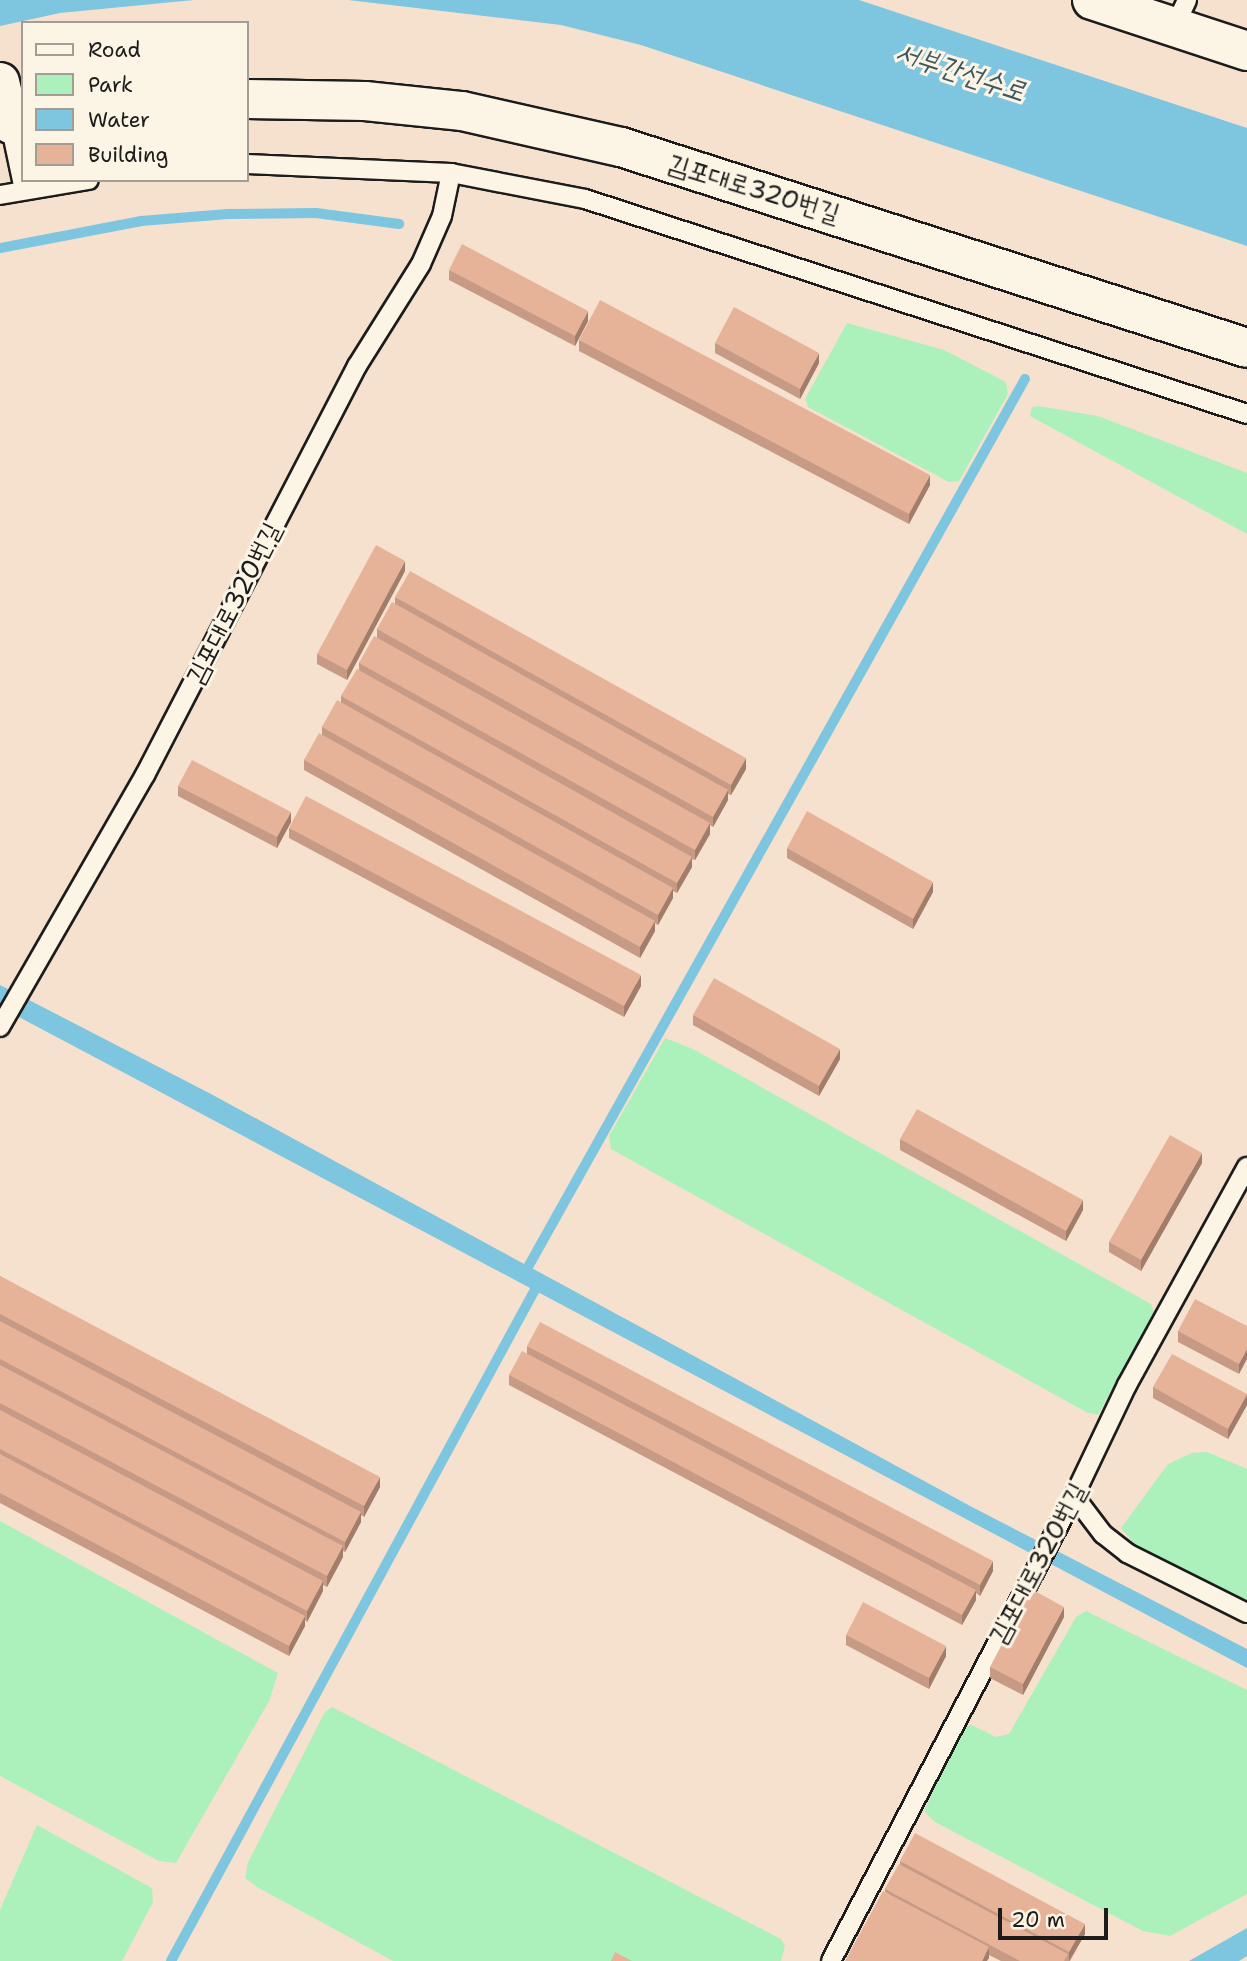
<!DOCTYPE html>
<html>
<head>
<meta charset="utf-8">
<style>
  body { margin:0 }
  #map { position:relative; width:1247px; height:1961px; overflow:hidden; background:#f5e1ce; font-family:"Shantell Sans","Poor Story",sans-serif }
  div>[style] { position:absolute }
  .green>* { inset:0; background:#acf1bc }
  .water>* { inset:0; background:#7ec5df }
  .stream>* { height:10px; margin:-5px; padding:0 5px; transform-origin:5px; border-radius:5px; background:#7ec5df }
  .roads { filter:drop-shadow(2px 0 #1c1c1c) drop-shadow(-2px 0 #1c1c1c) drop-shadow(0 2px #1c1c1c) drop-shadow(0 -2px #1c1c1c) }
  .lane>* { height:18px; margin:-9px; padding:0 9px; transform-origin:9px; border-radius:9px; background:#fcf5e5 }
  .secondary>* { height:38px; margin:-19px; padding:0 19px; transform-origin:19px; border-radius:19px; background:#fcf5e5 }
  .wall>* { inset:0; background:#c69a84 }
  .shaded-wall>* { inset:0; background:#a17d6b }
  .building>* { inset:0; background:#e6b399 }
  span { translate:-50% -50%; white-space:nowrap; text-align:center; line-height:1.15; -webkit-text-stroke:6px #fcf5e5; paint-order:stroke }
  .street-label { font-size:26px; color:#1c1c1c }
  .water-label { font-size:28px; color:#3e5760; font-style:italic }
  .legend { position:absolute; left:21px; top:21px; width:228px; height:161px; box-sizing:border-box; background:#fcf5e5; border:2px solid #a29e95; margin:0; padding:9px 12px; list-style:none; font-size:21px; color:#1c1c1c }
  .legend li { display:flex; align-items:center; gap:14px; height:35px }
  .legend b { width:35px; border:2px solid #a29e95 }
  .scale { position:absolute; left:998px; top:1908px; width:110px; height:32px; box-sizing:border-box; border:4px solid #1c1c1c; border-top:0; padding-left:9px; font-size:21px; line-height:24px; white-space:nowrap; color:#1c1c1c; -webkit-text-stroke:5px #fcf5e5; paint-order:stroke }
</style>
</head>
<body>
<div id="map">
  <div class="green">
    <i style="clip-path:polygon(847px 323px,944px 350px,1006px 382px,1008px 394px,959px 481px,949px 482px,808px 407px,805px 399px)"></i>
    <i style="clip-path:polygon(1038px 406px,1098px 416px,1247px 473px,1247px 534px,1030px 416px,1032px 407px)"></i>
    <i style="clip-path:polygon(665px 1038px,693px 1049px,1151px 1304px,1154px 1312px,1098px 1415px,1086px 1412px,611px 1149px,609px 1136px)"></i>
    <i style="clip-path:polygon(1207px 1452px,1247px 1469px,1247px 1600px,1136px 1546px,1121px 1528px,1168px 1464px,1192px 1453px)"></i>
    <i style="clip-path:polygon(0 1521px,278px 1673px,269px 1701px,176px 1863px,159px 1861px,0 1776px)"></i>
    <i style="clip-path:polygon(1086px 1611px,1247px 1690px,1247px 1894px,1170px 1936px,1143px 1931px,935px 1822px,924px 1811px,962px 1727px,972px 1725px,996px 1737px,1009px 1734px,1076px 1617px)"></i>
    <i style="clip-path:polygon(332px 1707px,781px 1939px,785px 1946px,781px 1961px,393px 1961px,257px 1887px,245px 1878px,248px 1862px,325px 1712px)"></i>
    <i style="clip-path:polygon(37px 1825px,152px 1888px,153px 1902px,122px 1961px,0 1961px,0 1910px)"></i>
  </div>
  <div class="water">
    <i style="clip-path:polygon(0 0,194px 0,60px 13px,0 26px)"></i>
    <i style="clip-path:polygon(348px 0,859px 0,1247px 128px,1247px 246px,641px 45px,561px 25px)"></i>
    <i style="clip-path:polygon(0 985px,211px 1094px,972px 1507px,1247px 1649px,1247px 1668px,0 1007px)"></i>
    <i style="clip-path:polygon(1247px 1928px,1247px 1956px,1239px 1961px,1189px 1961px)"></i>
  </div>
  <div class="stream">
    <i style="left:0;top:248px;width:144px;rotate:-10.8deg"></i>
    <i style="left:141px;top:221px;width:87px;rotate:-4.6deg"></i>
    <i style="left:228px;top:214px;width:88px;rotate:-0.7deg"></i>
    <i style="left:316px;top:213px;width:84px;rotate:7.5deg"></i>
    <i style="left:523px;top:1276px;width:1028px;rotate:-60.77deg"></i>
    <i style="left:171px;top:1961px;width:770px;rotate:-61.54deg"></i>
  </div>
  <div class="roads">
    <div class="lane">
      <i style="left:1174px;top:28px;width:31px;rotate:-65deg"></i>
      <i style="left:10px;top:124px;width:67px;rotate:78deg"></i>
      <i style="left:247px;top:164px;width:204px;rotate:2.5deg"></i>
      <i style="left:451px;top:173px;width:136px;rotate:11deg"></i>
      <i style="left:585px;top:199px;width:696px;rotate:17.99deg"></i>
      <i style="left:0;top:195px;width:90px;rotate:-9.6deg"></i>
      <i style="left:0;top:1027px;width:291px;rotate:-60.1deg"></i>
      <i style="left:145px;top:775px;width:461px;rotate:-62.6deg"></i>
      <i style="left:357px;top:366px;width:120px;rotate:-57.9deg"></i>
      <i style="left:421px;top:264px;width:52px;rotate:-66.4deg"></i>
      <i style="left:442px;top:216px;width:44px;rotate:-78.2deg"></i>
      <i style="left:1074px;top:1496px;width:48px;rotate:52.7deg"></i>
      <i style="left:1103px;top:1534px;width:31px;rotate:38deg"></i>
      <i style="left:1127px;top:1553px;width:134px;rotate:26.6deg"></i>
      <i style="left:831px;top:1961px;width:525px;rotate:-62.41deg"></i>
      <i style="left:1074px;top:1496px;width:123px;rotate:-64.5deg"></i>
      <i style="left:1127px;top:1385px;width:249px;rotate:-61.2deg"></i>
    </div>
    <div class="secondary">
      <i style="left:1092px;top:0;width:163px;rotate:18.2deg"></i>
      <i style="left:0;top:82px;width:43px;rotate:76.6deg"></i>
      <i style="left:247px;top:99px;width:118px;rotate:1deg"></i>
      <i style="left:365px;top:101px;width:98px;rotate:5.9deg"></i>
      <i style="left:462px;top:111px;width:163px;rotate:12.8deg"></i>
      <i style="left:621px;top:147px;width:657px;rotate:17.8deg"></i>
    </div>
  </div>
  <div class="wall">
    <i style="clip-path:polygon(449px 270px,588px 321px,575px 346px,449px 280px)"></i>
    <i style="clip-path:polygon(579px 340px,930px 485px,909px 524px,579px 351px)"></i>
    <i style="clip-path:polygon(715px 343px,819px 363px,800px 399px,715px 353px)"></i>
    <i style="clip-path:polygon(405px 571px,347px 680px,317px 664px,317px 654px)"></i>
    <i style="clip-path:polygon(395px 597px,746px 769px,731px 795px,728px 794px,728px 800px,713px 827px,710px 825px,710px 834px,695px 860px,692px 859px,692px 867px,677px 893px,673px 891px,673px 898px,658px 925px,655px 923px,655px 931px,640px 958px,304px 770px,304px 760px,322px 735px,322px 727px,341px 702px,341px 696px,359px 670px,359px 663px,377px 638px,377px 629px,395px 604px)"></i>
    <i style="clip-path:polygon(178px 786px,291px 822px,277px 848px,178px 796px)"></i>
    <i style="clip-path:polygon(289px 828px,641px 986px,624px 1017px,289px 838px)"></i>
    <i style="clip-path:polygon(787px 848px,933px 892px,913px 929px,787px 858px)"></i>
    <i style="clip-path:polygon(693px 1015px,840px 1059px,819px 1096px,693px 1025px)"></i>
    <i style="clip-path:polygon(900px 1139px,1083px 1210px,1066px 1241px,900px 1150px)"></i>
    <i style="clip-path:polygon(1202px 1163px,1141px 1271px,1109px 1252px,1109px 1242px)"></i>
    <i style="clip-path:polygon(0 1276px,380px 1487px,364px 1517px,361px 1515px,361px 1522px,345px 1552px,343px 1551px,343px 1557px,327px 1587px,323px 1585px,323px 1591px,307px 1622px,305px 1620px,305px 1626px,289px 1656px,0 1503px)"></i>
    <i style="clip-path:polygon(1247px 1326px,1239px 1374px,1178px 1342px,1178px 1331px)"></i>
    <i style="clip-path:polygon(527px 1346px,993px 1571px,980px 1596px,976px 1593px,976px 1600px,962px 1625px,509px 1385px,509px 1375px,527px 1353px)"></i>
    <i style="clip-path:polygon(1153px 1387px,1247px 1394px,1247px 1405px,1228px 1439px,1153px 1398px)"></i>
    <i style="clip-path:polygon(1064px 1617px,1023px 1695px,990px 1678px,990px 1667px)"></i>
    <i style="clip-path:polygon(846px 1635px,946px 1656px,929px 1689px,846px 1645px)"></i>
    <i style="clip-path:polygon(900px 1861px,1085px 1934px,1070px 1961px,1001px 1961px,989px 1955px,989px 1958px,885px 1892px,885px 1889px,900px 1864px)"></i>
  </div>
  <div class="shaded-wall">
    <i style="clip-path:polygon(588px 311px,588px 321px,575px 346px,575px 336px)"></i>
    <i style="clip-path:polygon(819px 353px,819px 363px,800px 399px,800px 389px)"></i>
    <i style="clip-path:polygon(930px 475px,930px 485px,909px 524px,909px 514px)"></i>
    <i style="clip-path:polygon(405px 561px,405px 571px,347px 680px,347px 670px)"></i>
    <i style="clip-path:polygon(746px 758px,746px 769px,731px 795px,731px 785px)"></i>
    <i style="clip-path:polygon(728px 790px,728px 800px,713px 827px,713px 817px)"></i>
    <i style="clip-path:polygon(291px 812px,291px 822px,277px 848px,277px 837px)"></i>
    <i style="clip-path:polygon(710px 823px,710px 834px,695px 860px,695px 850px)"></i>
    <i style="clip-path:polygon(692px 857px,692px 867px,677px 893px,677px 883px)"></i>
    <i style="clip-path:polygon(933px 882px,933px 892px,913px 929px,913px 919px)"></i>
    <i style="clip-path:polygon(673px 888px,673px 898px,658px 925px,658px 915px)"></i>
    <i style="clip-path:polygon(655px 921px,655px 931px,640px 958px,640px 947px)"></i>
    <i style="clip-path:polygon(641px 975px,641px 986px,624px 1017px,624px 1006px)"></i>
    <i style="clip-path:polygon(840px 1049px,840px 1059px,819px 1096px,819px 1086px)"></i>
    <i style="clip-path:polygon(1202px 1153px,1202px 1163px,1141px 1271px,1141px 1260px)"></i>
    <i style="clip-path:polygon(1083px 1200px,1083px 1210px,1066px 1241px,1066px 1231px)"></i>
    <i style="clip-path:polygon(1247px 1349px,1247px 1359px,1239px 1374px,1239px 1364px)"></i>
    <i style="clip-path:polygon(1247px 1395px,1247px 1405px,1228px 1439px,1228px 1429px)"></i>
    <i style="clip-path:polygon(380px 1477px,380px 1487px,364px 1517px,364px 1506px)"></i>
    <i style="clip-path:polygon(361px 1512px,361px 1522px,345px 1552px,345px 1542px)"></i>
    <i style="clip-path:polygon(343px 1546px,343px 1557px,327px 1587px,327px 1576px)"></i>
    <i style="clip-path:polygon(993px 1561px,993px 1571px,980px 1596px,980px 1585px)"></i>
    <i style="clip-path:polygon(323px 1581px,323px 1591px,307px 1622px,307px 1611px)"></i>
    <i style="clip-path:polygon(976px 1590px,976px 1600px,962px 1625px,962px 1615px)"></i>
    <i style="clip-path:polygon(1064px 1607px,1064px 1617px,1023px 1695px,1023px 1684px)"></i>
    <i style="clip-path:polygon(305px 1616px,305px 1626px,289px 1656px,289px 1646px)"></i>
    <i style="clip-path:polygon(946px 1646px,946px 1656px,929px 1689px,929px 1678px)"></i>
    <i style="clip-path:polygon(1085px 1924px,1085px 1934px,1069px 1961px,1069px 1952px)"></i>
    <i style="clip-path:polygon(989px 1947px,989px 1958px,987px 1961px,982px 1961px)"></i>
  </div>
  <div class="building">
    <i style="clip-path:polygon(462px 244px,588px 311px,575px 336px,449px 270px)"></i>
    <i style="clip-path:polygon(600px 300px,930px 475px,909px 514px,579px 340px)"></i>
    <i style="clip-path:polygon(734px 307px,819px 353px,800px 389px,715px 343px)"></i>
    <i style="clip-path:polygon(376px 545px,405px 561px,347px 670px,317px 654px)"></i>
    <i style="clip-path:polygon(410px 571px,746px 758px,731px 785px,395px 597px)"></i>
    <i style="clip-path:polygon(392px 602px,728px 790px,713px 817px,377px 629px)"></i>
    <i style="clip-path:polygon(374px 636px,710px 823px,695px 850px,359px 663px)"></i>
    <i style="clip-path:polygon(357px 669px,692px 857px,677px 883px,341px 696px)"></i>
    <i style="clip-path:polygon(337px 700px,673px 888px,658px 915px,322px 727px)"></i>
    <i style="clip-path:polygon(319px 733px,655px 921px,640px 947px,304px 760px)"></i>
    <i style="clip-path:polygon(192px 760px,291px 812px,277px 837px,178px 786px)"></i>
    <i style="clip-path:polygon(306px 796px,641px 975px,624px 1006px,289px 828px)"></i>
    <i style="clip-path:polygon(807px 811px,933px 882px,913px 919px,787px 848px)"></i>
    <i style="clip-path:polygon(714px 978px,840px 1049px,819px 1086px,693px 1015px)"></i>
    <i style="clip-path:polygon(917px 1109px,1083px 1200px,1066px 1231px,900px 1139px)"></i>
    <i style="clip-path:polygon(1170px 1135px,1202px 1153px,1141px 1260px,1109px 1242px)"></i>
    <i style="clip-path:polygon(0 1276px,380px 1477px,364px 1506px,0 1314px)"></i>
    <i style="clip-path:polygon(1195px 1299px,1247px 1326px,1247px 1349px,1239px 1364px,1178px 1331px)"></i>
    <i style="clip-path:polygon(0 1321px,361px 1512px,345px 1542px,0 1359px)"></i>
    <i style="clip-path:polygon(540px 1322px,993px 1561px,980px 1585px,527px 1346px)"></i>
    <i style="clip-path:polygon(522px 1351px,976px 1590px,962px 1615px,509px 1375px)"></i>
    <i style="clip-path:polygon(1172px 1354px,1247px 1394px,1228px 1429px,1153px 1387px)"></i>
    <i style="clip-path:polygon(0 1365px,343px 1546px,327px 1576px,0 1403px)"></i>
    <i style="clip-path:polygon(0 1410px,323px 1581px,307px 1611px,0 1449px)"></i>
    <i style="clip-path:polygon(0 1454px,305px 1616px,289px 1646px,0 1493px)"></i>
    <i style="clip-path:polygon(1031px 1589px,1064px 1607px,1023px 1684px,990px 1667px)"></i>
    <i style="clip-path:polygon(863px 1602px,946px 1646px,929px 1678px,846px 1635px)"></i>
    <i style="clip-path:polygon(915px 1833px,1085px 1924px,1069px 1952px,900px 1861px)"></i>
    <i style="clip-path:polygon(899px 1864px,1068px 1954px,1064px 1961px,1020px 1961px,885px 1889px)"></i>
    <i style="clip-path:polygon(883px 1891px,989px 1947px,982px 1961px,845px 1961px)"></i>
    <i style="clip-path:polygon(615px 1952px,632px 1961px,611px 1961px)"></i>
  </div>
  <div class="street-label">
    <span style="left:754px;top:188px;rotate:17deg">김포대로320번길</span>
    <span style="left:233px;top:603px;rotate:-63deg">김포대로320번길</span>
    <span style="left:1037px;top:1563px;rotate:-62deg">김포대로320번길</span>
  </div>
  <div class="water-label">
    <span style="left:961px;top:71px;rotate:18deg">서부간선수로</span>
  </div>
  <ul class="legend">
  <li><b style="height:9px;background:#fcf5e5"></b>Road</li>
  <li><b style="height:19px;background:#acf1bc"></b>Park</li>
  <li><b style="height:19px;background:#7ec5df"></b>Water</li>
  <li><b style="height:19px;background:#e6b399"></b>Building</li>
  </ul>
  <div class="scale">20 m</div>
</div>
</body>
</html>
